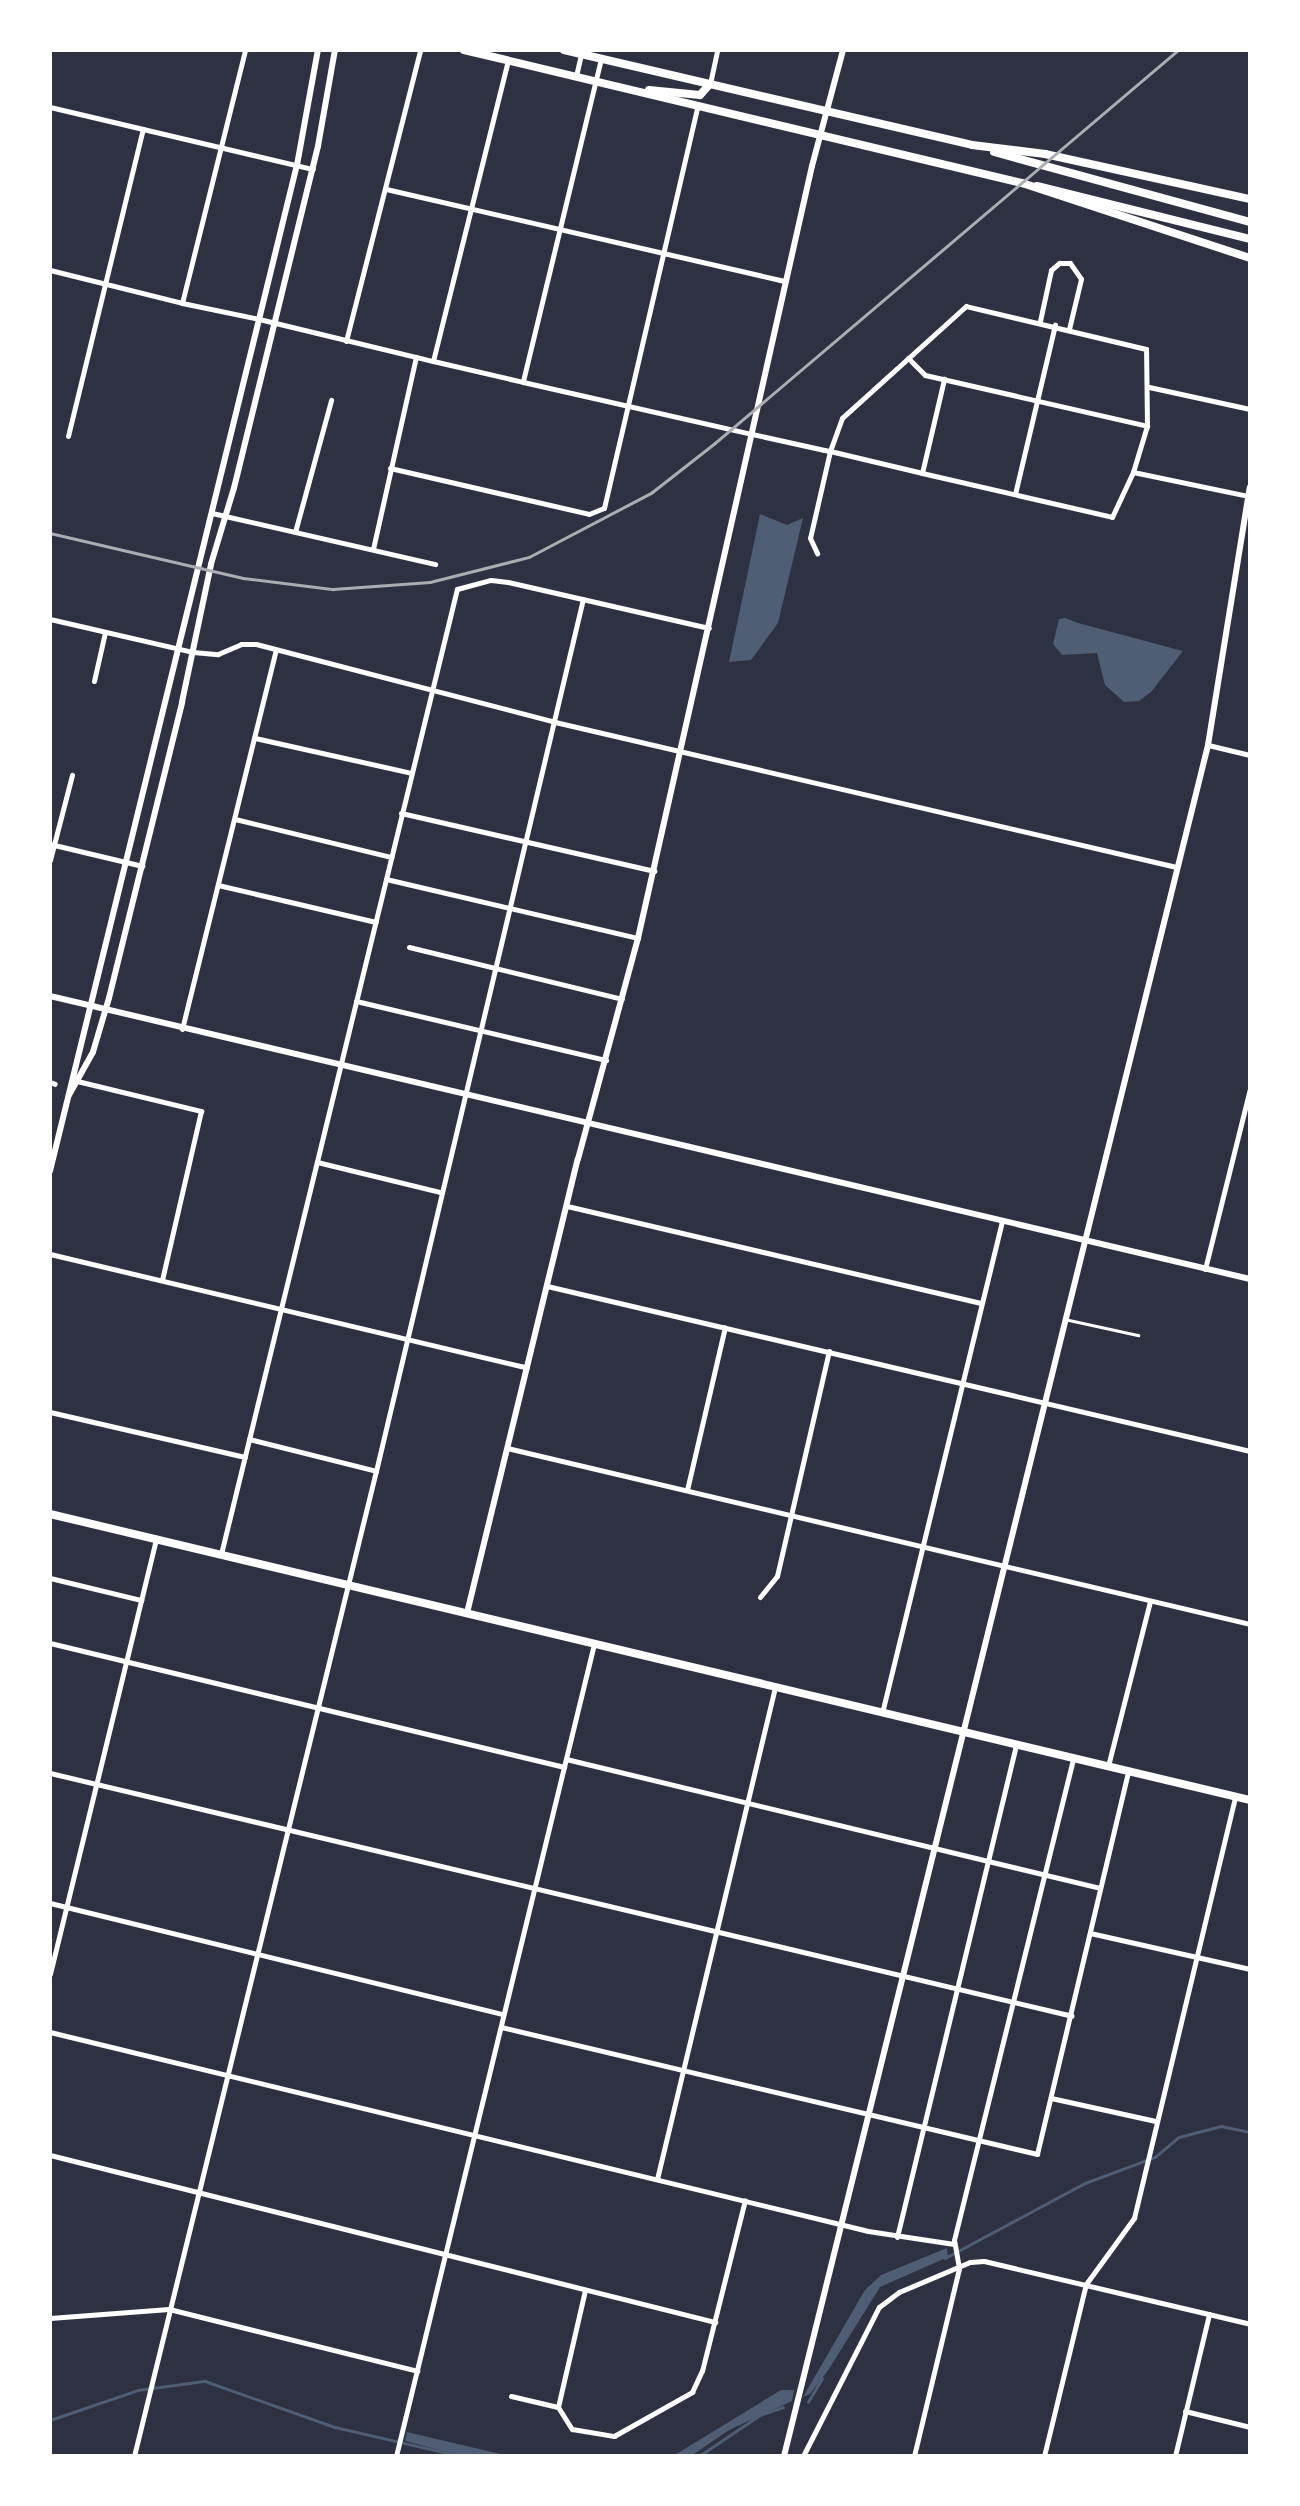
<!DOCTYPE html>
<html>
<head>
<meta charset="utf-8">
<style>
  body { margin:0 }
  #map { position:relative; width:1300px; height:2506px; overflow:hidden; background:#2d3142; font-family:"PT Sans",sans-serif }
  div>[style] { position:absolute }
  .water>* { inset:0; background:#4f5d75 }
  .stream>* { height:2.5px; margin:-1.25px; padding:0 1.25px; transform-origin:1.25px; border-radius:1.25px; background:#4f5d75 }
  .service>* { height:2.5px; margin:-1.25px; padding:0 1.25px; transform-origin:1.25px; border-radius:1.25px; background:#fff }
  .minor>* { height:5px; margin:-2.5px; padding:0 2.5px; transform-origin:2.5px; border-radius:2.5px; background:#fff }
  .tertiary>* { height:6px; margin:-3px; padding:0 3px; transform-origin:3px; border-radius:3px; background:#fff }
  .secondary>* { height:6px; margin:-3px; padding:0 3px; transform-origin:3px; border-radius:3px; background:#fff }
  .primary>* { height:8px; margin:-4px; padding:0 4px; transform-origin:4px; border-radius:4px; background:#fff }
  .rail>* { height:2.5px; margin:-1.25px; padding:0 1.25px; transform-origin:1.25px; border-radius:1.25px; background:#abadb3 }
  span { translate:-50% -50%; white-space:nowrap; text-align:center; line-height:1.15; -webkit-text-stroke:10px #fff; paint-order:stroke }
  .frame { position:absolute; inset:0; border:52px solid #fff; pointer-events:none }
</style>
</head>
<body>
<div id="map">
  <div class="water">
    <i style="clip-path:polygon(760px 514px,787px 525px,803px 518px,778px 623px,751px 660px,729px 662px)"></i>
    <i style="clip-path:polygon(1065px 618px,1078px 623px,1183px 651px,1151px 692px,1139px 701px,1124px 702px,1105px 685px,1097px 653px,1062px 655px,1053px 644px,1059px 619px)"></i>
    <i style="clip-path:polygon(947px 2248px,948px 2257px,880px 2287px,829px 2369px,810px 2394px,803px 2397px,865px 2290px,881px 2275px)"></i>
    <i style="clip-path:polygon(781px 2390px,794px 2390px,792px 2401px,729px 2430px,691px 2456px,673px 2456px)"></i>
    <i style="clip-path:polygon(407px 2432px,509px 2456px,462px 2456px,405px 2441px)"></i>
  </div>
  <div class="stream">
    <i style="left:945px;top:2258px;width:159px;rotate:-28.2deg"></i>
    <i style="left:1085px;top:2183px;width:75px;rotate:-20.4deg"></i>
    <i style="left:1155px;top:2157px;width:31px;rotate:-40deg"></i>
    <i style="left:1179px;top:2137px;width:43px;rotate:-14.7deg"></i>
    <i style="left:1221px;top:2126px;width:30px;rotate:12deg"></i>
    <i style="left:808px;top:2402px;width:27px;rotate:-59deg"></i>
    <i style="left:50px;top:2420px;width:93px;rotate:-18.8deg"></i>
    <i style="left:138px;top:2390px;width:68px;rotate:-7.7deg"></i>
    <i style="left:205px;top:2381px;width:138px;rotate:19.5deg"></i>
    <i style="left:335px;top:2427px;width:129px;rotate:13deg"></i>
    <i style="left:699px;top:2456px;width:73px;rotate:-33.9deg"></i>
    <i style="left:760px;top:2415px;width:24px;rotate:-19deg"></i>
  </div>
  <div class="service">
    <i style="left:1069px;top:1320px;width:71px;rotate:12.3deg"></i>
  </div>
  <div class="minor">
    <i style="left:576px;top:76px;width:27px;rotate:-77deg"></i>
    <i style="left:710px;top:84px;width:35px;rotate:-78deg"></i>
    <i style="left:50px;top:107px;width:270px;rotate:13.3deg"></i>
    <i style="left:386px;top:189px;width:410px;rotate:13deg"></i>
    <i style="left:50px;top:270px;width:136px;rotate:14deg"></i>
    <i style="left:182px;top:303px;width:79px;rotate:11.7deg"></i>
    <i style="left:259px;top:319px;width:179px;rotate:13.6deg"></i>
    <i style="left:433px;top:361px;width:92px;rotate:13.1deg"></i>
    <i style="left:523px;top:382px;width:235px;rotate:12.8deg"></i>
    <i style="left:752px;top:434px;width:74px;rotate:12.5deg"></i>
    <i style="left:824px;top:450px;width:6px;rotate:9deg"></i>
    <i style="left:830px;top:451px;width:95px;rotate:13.4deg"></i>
    <i style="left:922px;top:473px;width:195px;rotate:13deg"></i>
    <i style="left:1112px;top:517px;width:50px;rotate:-65deg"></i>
    <i style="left:1133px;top:472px;width:48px;rotate:-73.1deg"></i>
    <i style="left:1147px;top:426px;width:77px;rotate:-90.7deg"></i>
    <i style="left:1146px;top:349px;width:185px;rotate:-166.6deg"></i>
    <i style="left:966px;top:306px;width:167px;rotate:137.9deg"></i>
    <i style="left:842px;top:418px;width:35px;rotate:110deg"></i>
    <i style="left:830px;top:451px;width:89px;rotate:102.9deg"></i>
    <i style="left:810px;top:538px;width:17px;rotate:65deg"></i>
    <i style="left:182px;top:303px;width:261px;rotate:-76deg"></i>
    <i style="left:1040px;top:321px;width:52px;rotate:-77.8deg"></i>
    <i style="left:1051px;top:270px;width:11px;rotate:-41deg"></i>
    <i style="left:1059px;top:263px;width:11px"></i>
    <i style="left:1070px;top:263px;width:19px;rotate:55deg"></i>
    <i style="left:1081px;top:279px;width:51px;rotate:103.5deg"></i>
    <i style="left:346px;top:341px;width:300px;rotate:-75.7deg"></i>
    <i style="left:908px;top:358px;width:24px;rotate:45deg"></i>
    <i style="left:925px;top:375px;width:228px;rotate:12.9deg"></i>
    <i style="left:433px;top:361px;width:310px;rotate:-76deg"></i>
    <i style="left:523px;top:381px;width:331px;rotate:-76.4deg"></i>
    <i style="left:1149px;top:387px;width:103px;rotate:12.3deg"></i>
    <i style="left:68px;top:436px;width:316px;rotate:-76.3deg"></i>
    <i style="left:390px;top:468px;width:204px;rotate:13deg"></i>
    <i style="left:589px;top:514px;width:16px;rotate:-22deg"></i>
    <i style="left:604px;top:508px;width:414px;rotate:-76.9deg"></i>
    <i style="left:1133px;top:472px;width:117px;rotate:11.8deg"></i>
    <i style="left:922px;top:473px;width:97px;rotate:-76.8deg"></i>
    <i style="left:1015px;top:494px;width:174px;rotate:-76.7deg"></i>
    <i style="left:212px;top:513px;width:229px;rotate:12.9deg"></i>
    <i style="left:295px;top:532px;width:137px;rotate:-74.7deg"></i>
    <i style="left:373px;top:549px;width:197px;rotate:-77.4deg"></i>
    <i style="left:50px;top:619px;width:147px;rotate:13deg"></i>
    <i style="left:193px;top:652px;width:25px;rotate:5deg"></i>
    <i style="left:218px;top:654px;width:25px;rotate:-23deg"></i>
    <i style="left:241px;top:644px;width:15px"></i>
    <i style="left:256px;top:644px;width:309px;rotate:14.6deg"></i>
    <i style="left:555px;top:722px;width:638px;rotate:13.14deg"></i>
    <i style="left:94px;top:681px;width:50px;rotate:-77.3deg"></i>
    <i style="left:255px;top:738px;width:160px;rotate:12.6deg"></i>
    <i style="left:1208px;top:745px;width:43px;rotate:13.4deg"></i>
    <i style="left:401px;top:813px;width:260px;rotate:12.9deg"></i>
    <i style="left:235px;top:819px;width:161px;rotate:13.7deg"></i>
    <i style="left:50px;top:844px;width:95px;rotate:13.4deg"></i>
    <i style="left:50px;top:860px;width:88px;rotate:-75.5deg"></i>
    <i style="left:386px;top:879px;width:259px;rotate:13.2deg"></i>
    <i style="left:218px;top:885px;width:162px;rotate:13.2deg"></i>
    <i style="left:409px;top:947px;width:219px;rotate:13.7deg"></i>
    <i style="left:356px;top:1001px;width:257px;rotate:13.3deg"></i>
    <i style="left:182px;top:1029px;width:390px;rotate:-76.1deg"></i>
    <i style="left:77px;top:1081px;width:128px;rotate:13.6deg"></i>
    <i style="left:201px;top:1111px;width:173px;rotate:103deg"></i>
    <i style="left:50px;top:1082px;width:5px;rotate:22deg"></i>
    <i style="left:317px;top:1162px;width:127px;rotate:13.7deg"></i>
    <i style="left:567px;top:1206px;width:425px;rotate:13.2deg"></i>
    <i style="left:50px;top:1254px;width:490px;rotate:13.4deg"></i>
    <i style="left:1205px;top:1269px;width:187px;rotate:-76deg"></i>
    <i style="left:547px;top:1286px;width:722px;rotate:13.21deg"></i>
    <i style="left:50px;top:1412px;width:200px;rotate:13deg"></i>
    <i style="left:249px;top:1439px;width:131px;rotate:14.1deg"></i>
    <i style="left:507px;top:1448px;width:764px;rotate:13.33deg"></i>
    <i style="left:687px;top:1490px;width:167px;rotate:-76.9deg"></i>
    <i style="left:221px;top:1554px;width:993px;rotate:-76.26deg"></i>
    <i style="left:457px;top:589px;width:35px;rotate:-15deg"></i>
    <i style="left:491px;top:580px;width:17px;rotate:7deg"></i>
    <i style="left:508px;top:582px;width:206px;rotate:12.9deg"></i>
    <i style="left:50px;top:1578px;width:94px;rotate:13.6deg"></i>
    <i style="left:760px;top:1597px;width:27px;rotate:-51deg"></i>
    <i style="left:777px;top:1576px;width:231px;rotate:-77deg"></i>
    <i style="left:50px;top:1643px;width:529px;rotate:13.56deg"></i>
    <i style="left:882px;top:1713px;width:506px;rotate:-76.29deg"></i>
    <i style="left:566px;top:1759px;width:549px;rotate:13.58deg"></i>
    <i style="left:1108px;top:1766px;width:170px;rotate:-75.7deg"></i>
    <i style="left:50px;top:1773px;width:1050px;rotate:13.37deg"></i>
    <i style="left:50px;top:1903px;width:466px;rotate:13.8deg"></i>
    <i style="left:1090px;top:1933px;width:164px;rotate:12.7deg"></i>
    <i style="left:50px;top:1974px;width:449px;rotate:-76.3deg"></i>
    <i style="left:501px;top:2027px;width:551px;rotate:13.33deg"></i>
    <i style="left:1037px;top:2154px;width:394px;rotate:-76.6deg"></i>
    <i style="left:50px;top:2032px;width:842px;rotate:13.67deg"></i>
    <i style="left:868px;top:2231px;width:87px;rotate:8.6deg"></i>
    <i style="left:1051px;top:2098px;width:107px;rotate:12.4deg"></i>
    <i style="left:50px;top:2155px;width:686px;rotate:14.1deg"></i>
    <i style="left:657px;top:2179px;width:506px;rotate:-76.51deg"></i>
    <i style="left:897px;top:2237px;width:506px;rotate:-76.4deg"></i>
    <i style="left:50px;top:2318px;width:119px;rotate:-4.3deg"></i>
    <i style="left:169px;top:2309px;width:256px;rotate:14deg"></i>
    <i style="left:511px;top:2396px;width:48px;rotate:13.2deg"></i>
    <i style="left:558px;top:2407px;width:26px;rotate:58deg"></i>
    <i style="left:572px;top:2429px;width:43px;rotate:9.5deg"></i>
    <i style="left:614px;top:2436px;width:90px;rotate:-29.4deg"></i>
    <i style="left:692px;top:2392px;width:23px;rotate:-65deg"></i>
    <i style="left:702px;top:2371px;width:176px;rotate:-75.9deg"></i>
    <i style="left:558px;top:2407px;width:120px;rotate:-77deg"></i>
    <i style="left:1185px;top:2411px;width:67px;rotate:13.8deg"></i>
    <i style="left:134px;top:2456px;width:1014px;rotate:-76.2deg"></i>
    <i style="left:376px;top:1471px;width:896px;rotate:-76.65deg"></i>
    <i style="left:396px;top:2456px;width:836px;rotate:-76.3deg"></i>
    <i style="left:803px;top:2456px;width:167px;rotate:-63deg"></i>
    <i style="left:879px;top:2307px;width:25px;rotate:-37deg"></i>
    <i style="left:899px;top:2292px;width:77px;rotate:-22.9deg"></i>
    <i style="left:970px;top:2262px;width:14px;rotate:-4deg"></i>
    <i style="left:984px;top:2261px;width:273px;rotate:13.3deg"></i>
    <i style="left:914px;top:2456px;width:193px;rotate:-76.5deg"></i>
    <i style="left:959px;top:2268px;width:28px;rotate:-100deg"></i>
    <i style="left:954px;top:2240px;width:496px;rotate:-76.1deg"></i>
    <i style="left:1044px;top:2456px;width:177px;rotate:-76.3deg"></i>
    <i style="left:1086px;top:2284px;width:82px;rotate:-54deg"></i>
    <i style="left:1134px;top:2218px;width:434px;rotate:-76.5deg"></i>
    <i style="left:1175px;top:2456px;width:146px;rotate:-76.5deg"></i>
  </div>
  <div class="tertiary">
    <i style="left:69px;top:1095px;width:49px;rotate:-60.8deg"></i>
    <i style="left:93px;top:1052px;width:56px;rotate:-73.5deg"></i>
    <i style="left:109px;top:998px;width:305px;rotate:-76.1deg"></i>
    <i style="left:182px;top:702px;width:141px;rotate:-78.1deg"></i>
    <i style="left:211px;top:564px;width:79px;rotate:-73.2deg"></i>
    <i style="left:234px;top:488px;width:352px;rotate:-76.2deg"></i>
    <i style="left:318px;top:146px;width:97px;rotate:-80deg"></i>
    <i style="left:50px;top:1171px;width:1036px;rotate:-76.21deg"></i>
    <i style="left:297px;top:165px;width:117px;rotate:-79.7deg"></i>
    <i style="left:467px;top:1613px;width:467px;rotate:-76.3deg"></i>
    <i style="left:578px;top:1159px;width:229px;rotate:-74.8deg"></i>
    <i style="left:638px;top:938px;width:791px;rotate:-77.3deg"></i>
    <i style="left:812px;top:166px;width:120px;rotate:-75deg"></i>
    <i style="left:784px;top:2456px;width:1763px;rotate:-76.08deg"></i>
    <i style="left:1208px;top:745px;width:261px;rotate:-80.8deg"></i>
  </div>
  <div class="secondary">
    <i style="left:50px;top:996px;width:1233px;rotate:13.27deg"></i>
  </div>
  <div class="primary">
    <i style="left:464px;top:50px;width:574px;rotate:13.41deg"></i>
    <i style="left:1022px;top:183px;width:240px;rotate:18.2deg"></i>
    <i style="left:564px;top:50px;width:419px;rotate:13.1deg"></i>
    <i style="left:972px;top:145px;width:74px;rotate:7deg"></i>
    <i style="left:1045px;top:154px;width:210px;rotate:12.4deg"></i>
    <i style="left:649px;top:90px;width:51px;rotate:5.6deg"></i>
    <i style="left:700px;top:95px;width:15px;rotate:-48deg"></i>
    <i style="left:994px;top:152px;width:265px;rotate:15.3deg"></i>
    <i style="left:1037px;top:186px;width:219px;rotate:14deg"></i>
    <i style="left:50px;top:1514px;width:1234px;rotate:13.41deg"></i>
  </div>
  <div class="rail">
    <i style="left:50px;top:533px;width:198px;rotate:13.1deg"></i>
    <i style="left:243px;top:578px;width:91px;rotate:7deg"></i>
    <i style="left:333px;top:589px;width:97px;rotate:-4.1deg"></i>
    <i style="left:430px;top:582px;width:102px;rotate:-14.2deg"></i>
    <i style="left:529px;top:557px;width:138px;rotate:-27.7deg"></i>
    <i style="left:651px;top:493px;width:81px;rotate:-38deg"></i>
    <i style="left:715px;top:443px;width:607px;rotate:-40.32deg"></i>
  </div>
  <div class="frame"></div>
</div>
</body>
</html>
